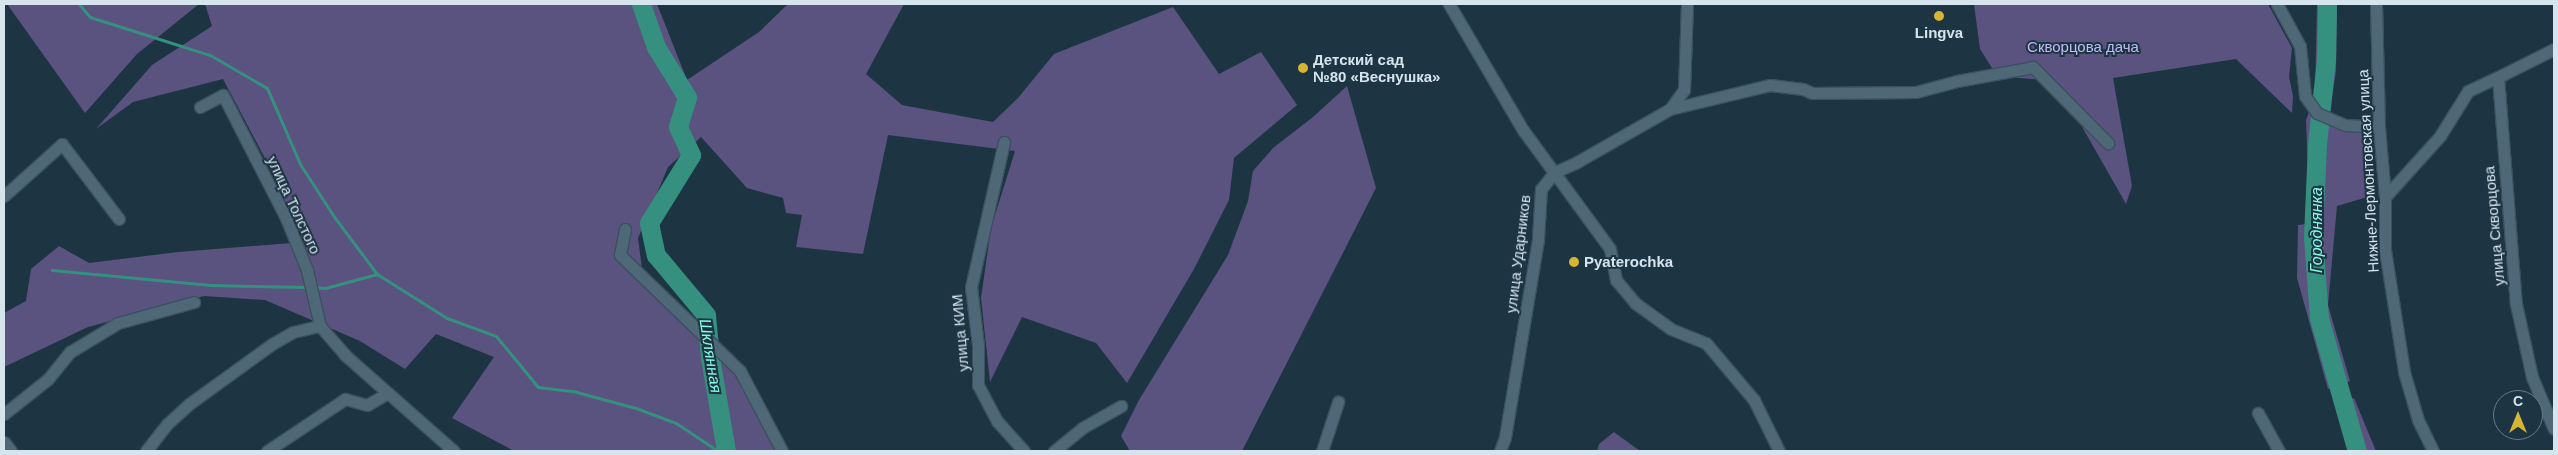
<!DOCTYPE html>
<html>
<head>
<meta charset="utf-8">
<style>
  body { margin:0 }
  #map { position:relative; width:2558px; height:455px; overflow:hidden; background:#1d3543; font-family:Helvetica,sans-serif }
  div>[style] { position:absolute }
  .green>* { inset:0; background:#5a527f }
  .stream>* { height:3px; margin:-1.5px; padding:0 1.5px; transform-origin:1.5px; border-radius:1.5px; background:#359080 }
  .river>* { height:19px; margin:-9.5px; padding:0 9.5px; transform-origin:9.5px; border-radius:9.5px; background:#359080 }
  .roads { filter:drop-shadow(1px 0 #3b515d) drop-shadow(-1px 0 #3b515d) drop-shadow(0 1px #3b515d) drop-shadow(0 -1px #3b515d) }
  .minor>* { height:11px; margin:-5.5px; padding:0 5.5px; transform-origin:5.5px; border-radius:5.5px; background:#4f6878 }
  .dots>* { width:14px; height:14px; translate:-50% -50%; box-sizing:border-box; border:2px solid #1d3543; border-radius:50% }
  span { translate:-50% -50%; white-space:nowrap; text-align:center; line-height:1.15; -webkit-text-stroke:4px #1d3543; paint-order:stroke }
  .poi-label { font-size:15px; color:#d5e4ed; font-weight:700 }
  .left { translate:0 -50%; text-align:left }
  .park-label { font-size:15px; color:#c4baf7 }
  .street-label { font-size:15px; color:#d5e4ed }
  .water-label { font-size:16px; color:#85fbe3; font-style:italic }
  .frame { position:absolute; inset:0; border:5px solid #d5e4ed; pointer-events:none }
  .north { position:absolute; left:2493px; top:390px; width:50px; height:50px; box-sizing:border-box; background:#1d3543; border:1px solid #677b87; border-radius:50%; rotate:0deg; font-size:14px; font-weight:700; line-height:20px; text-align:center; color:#d5e4ed }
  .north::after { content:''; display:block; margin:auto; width:18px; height:22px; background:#d6b534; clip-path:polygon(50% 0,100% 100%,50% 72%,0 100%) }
</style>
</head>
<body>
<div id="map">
  <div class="green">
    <i style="clip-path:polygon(7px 4px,199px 4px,137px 54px,85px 113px)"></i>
    <i style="clip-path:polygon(205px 4px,657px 4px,687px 80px,759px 32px,788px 4px,904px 4px,866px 74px,902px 105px,993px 122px,1018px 98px,1054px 54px,1173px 7px,1219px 74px,1261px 52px,1297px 105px,1234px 158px,1229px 200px,1194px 269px,1127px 383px,1096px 343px,1022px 317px,990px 382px,981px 298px,991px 228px,1015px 151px,888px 135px,863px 254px,796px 247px,802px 215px,786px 213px,783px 198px,747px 188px,701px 137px,668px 167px,638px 238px,643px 276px,711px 339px,785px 451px,514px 451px,452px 418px,494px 357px,436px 334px,405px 369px,360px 341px,265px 300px,204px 296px,88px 327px,4px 367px,4px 313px,26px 301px,31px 269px,59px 246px,89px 263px,178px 252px,304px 242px,267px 162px,223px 79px,133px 102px,96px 129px,152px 65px,212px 26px)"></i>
    <i style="clip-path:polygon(1974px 4px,2268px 4px,2292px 48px,2289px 77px,2293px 96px,2292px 113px,2236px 59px,2113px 78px,2132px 186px,2126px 204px,2056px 81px,1997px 76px,1980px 49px)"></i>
    <i style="clip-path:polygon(2317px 4px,2337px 4px,2336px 71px,2330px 110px,2325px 122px,2343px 129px,2372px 133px,2374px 195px,2337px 206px,2328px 305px,2350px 381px,2328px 389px,2297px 278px,2298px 225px,2306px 224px,2309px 201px,2306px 120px,2315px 97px)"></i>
    <i style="clip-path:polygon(1347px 86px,1376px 188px,1242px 451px,1130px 451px,1121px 436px,1139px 400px,1228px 255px,1248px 201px,1253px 171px,1273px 148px,1313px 117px)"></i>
    <i style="clip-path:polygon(2354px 398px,2376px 451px,2353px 451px,2333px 401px)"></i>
    <i style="clip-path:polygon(1614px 432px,1640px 451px,1597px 451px,1599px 444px)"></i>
  </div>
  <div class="stream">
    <i style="left:79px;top:4px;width:17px;rotate:50deg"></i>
    <i style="left:90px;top:17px;width:126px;rotate:17.6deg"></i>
    <i style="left:210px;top:55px;width:66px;rotate:30.1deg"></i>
    <i style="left:267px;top:88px;width:83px;rotate:66.5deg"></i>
    <i style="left:300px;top:164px;width:64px;rotate:57.1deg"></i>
    <i style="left:335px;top:218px;width:70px;rotate:53.1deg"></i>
    <i style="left:377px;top:274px;width:83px;rotate:32.2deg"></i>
    <i style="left:447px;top:318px;width:52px;rotate:20.2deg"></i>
    <i style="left:496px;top:336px;width:66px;rotate:50.5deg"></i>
    <i style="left:538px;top:387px;width:35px;rotate:7deg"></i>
    <i style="left:573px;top:391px;width:65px;rotate:15.1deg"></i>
    <i style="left:636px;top:408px;width:43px;rotate:20.6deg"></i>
    <i style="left:676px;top:423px;width:50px;rotate:33.7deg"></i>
    <i style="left:52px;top:270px;width:159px;rotate:5.4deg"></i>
    <i style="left:210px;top:285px;width:98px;rotate:1.2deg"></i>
    <i style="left:314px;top:287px;width:11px;rotate:5deg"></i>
    <i style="left:325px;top:288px;width:54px;rotate:-15.1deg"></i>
  </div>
  <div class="river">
    <i style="left:641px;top:4px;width:46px;rotate:70.8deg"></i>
    <i style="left:656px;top:47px;width:59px;rotate:58.2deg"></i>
    <i style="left:687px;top:97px;width:31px;rotate:107deg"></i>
    <i style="left:678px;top:127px;width:31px;rotate:65deg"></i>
    <i style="left:691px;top:155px;width:80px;rotate:121.7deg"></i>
    <i style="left:649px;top:223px;width:33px;rotate:78deg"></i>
    <i style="left:656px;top:255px;width:78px;rotate:50.2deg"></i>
    <i style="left:706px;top:315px;width:43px;rotate:84.7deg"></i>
    <i style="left:710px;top:358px;width:94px;rotate:80.2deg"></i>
    <i style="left:2327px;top:4px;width:55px;rotate:91deg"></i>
    <i style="left:2326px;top:59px;width:86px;rotate:96deg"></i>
    <i style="left:2317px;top:145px;width:92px;rotate:92.5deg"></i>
    <i style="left:2313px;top:237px;width:81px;rotate:85.8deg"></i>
    <i style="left:2319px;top:318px;width:138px;rotate:74.1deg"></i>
  </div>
  <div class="roads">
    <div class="minor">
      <i style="left:1449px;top:4px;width:146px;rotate:59.6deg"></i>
      <i style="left:1523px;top:130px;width:147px;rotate:53.8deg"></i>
      <i style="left:1610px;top:249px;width:32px;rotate:79deg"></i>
      <i style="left:1616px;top:280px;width:30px;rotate:50deg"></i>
      <i style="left:1635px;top:303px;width:44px;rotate:35.8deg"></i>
      <i style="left:1671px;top:329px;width:38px;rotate:22deg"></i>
      <i style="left:1706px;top:343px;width:75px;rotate:49.9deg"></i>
      <i style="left:1754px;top:400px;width:57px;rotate:63.9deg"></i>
      <i style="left:2277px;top:4px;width:48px;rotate:61.3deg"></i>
      <i style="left:2300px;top:46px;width:50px;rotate:84.3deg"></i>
      <i style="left:2305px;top:96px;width:21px;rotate:55deg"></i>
      <i style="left:2317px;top:113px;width:30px;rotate:23deg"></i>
      <i style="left:2345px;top:125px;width:34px;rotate:3deg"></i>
      <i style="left:2376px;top:4px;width:123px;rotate:88.6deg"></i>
      <i style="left:2379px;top:127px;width:70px;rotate:85.1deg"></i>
      <i style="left:2385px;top:197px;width:53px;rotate:90deg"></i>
      <i style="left:2385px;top:250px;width:123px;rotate:81.1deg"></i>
      <i style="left:2404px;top:372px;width:50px;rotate:73.7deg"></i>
      <i style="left:2418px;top:420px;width:34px;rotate:64deg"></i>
      <i style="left:2554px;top:49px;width:63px;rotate:153.4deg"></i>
      <i style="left:2498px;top:77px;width:228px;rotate:85.5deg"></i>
      <i style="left:2516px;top:304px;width:75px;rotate:77.6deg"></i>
      <i style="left:2532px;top:377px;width:56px;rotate:67.1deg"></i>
      <i style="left:200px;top:107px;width:26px;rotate:-28deg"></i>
      <i style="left:223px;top:95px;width:138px;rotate:62.9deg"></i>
      <i style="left:286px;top:218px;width:56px;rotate:68deg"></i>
      <i style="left:307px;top:270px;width:57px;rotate:76.9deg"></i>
      <i style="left:320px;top:326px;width:38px;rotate:49deg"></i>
      <i style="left:345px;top:355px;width:145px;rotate:41.4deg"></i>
      <i style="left:1670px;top:109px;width:103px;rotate:-13.5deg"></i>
      <i style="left:1770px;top:85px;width:33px;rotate:7deg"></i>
      <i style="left:1803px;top:89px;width:10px;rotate:24deg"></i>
      <i style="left:1812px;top:93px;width:104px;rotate:-0.6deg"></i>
      <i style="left:1916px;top:92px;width:42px;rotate:-15deg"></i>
      <i style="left:1957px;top:81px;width:77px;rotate:-10.4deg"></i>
      <i style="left:2033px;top:67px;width:107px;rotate:45.4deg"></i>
      <i style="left:1004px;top:142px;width:149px;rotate:102.8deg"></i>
      <i style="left:971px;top:287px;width:58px;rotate:83.1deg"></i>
      <i style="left:978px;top:345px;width:40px;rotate:90deg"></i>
      <i style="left:978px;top:385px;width:41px;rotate:62.2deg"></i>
      <i style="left:997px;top:421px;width:40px;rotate:48deg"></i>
      <i style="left:4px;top:196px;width:78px;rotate:-41.9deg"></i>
      <i style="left:62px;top:144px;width:94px;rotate:52.8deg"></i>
      <i style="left:2385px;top:197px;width:82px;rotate:-48deg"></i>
      <i style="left:2440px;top:136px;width:53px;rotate:-58.1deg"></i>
      <i style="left:2468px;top:91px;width:33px;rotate:-25deg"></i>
      <i style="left:625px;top:229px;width:26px;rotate:101deg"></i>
      <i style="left:620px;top:255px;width:167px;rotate:44deg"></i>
      <i style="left:740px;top:371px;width:90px;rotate:62.3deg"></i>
      <i style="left:2258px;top:413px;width:43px;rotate:61.1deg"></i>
      <i style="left:4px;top:414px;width:56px;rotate:-38.5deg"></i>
      <i style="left:48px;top:379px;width:35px;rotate:-51deg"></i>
      <i style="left:70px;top:352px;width:56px;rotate:-31.1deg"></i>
      <i style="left:118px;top:323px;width:79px;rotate:-15.4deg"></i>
      <i style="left:4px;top:442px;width:11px;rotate:52deg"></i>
      <i style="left:146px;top:451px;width:34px;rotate:-52deg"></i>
      <i style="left:167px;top:424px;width:30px;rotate:-42deg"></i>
      <i style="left:189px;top:404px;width:102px;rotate:-35.9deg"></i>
      <i style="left:272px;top:344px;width:24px;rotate:-30deg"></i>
      <i style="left:293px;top:332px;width:28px;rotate:-13deg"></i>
      <i style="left:267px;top:451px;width:94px;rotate:-33.7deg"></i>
      <i style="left:345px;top:399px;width:23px;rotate:15deg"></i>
      <i style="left:367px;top:405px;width:24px;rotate:-30deg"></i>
      <i style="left:1054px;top:451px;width:36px;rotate:-39deg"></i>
      <i style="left:1082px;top:428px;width:45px;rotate:-29.4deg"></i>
      <i style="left:1322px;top:451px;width:52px;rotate:-71.9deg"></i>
      <i style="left:1500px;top:451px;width:15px;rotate:-70deg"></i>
      <i style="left:1505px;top:437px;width:201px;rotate:-80.5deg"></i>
      <i style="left:1538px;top:239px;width:50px;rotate:-86.6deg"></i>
      <i style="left:1541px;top:189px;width:22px;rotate:-51deg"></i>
      <i style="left:1555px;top:172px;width:24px;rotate:-24deg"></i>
      <i style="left:1577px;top:162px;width:107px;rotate:-29.7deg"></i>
      <i style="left:1670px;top:109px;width:24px;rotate:-54deg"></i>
      <i style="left:1684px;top:90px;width:86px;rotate:-88deg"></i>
    </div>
  </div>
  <div class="dots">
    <i style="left:1939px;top:16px;background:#d6b534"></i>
    <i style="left:1303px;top:68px;background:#d6b534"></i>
    <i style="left:1574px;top:262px;background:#d6b534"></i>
  </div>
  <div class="poi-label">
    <span style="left:1939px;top:33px">Lingva</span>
    <span class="left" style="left:1313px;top:68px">Детский сад<br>№80 «Веснушка»</span>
    <span class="left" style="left:1584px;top:262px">Pyaterochka</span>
  </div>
  <div class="park-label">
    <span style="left:2083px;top:47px">Скворцова дача</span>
  </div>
  <div class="street-label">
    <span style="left:2368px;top:171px;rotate:-93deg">Нижне-Лермонтовская улица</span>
    <span style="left:294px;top:205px;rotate:65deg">улица Толстого</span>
    <span style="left:2494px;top:226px;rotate:-95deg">улица Скворцова</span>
    <span style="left:1518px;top:254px;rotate:-83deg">улица Ударников</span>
    <span style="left:960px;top:333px;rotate:-95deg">улица КИМ</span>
  </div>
  <div class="water-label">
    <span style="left:2317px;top:230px;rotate:-90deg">Городнянка</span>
    <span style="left:710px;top:356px;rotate:81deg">Шклянная</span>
  </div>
  <div class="frame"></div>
  <div class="north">С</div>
</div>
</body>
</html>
